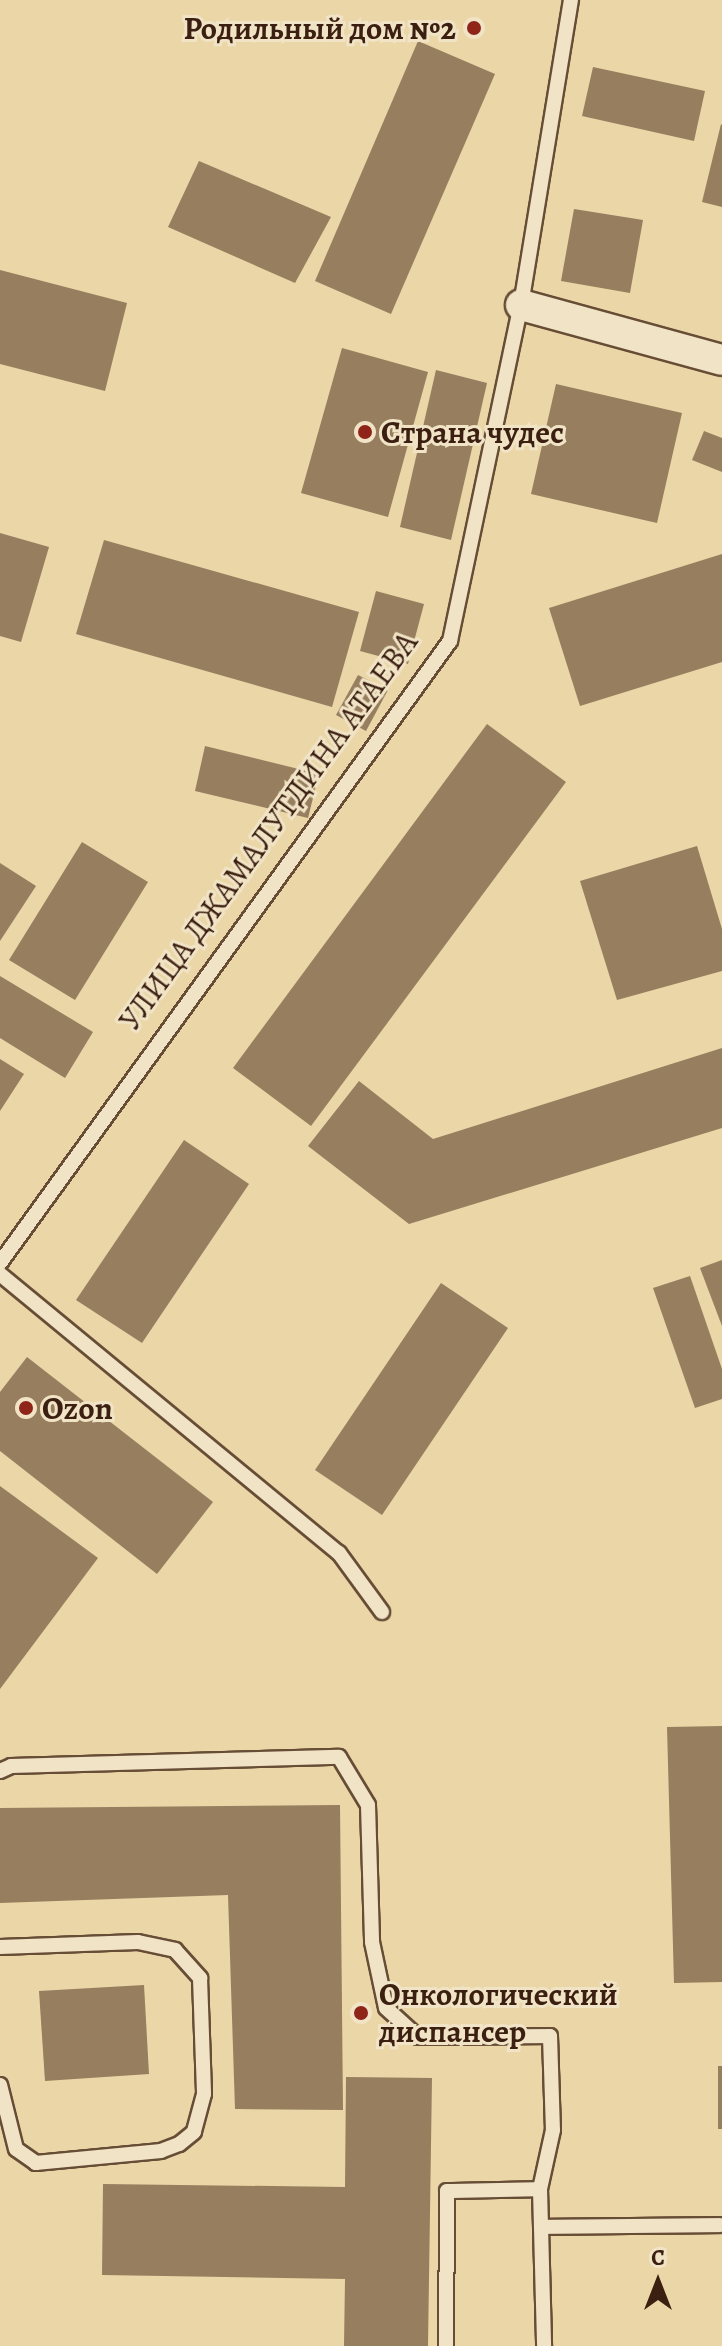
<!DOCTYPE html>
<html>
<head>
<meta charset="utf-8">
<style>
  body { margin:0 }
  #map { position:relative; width:722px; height:2346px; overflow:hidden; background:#ead6a7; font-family:Alegreya,serif }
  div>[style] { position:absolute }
  .building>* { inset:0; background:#967e5f }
  .roads { filter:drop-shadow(2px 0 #674d36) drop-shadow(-2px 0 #674d36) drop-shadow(0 2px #674d36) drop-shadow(0 -2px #674d36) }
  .lane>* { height:14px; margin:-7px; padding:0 7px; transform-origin:7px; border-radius:7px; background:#f1e4c6 }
  .street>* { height:30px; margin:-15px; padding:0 15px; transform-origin:15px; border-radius:15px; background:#f1e4c6 }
  .dots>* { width:22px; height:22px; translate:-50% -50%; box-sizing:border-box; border:4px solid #f1e4c6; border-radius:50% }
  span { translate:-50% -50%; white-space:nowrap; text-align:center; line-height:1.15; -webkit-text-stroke:6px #f1e4c6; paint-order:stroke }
  .poi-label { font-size:32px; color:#3b1f11; font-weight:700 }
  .right { translate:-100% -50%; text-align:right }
  .left { translate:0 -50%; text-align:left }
  .street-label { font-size:32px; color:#3b1f11 }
  .north { position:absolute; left:618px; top:2242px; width:80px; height:80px; -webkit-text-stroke:6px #f1e4c6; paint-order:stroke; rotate:0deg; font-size:22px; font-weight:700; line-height:32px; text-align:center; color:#3b1f11 }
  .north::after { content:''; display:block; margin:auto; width:28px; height:36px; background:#3b1f11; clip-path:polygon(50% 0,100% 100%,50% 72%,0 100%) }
</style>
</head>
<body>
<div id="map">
  <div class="building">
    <i style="clip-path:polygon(418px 41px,495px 74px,391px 314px,315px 281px)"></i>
    <i style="clip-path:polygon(593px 67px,705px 91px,694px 141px,582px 116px)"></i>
    <i style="clip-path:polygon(721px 124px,722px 125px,722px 207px,702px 202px)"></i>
    <i style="clip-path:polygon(199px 161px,331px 217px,295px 283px,168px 227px)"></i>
    <i style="clip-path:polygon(574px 209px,643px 220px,630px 293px,561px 281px)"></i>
    <i style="clip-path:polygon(0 270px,127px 303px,105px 391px,0 364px)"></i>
    <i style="clip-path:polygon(342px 348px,428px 372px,388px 517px,301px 493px)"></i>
    <i style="clip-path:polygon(436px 370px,487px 383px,451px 540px,400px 527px)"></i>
    <i style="clip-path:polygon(556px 384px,682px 413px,657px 523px,531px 494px)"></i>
    <i style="clip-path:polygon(704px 431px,722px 438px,722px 472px,692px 460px)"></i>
    <i style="clip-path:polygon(0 533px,49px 547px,21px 642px,0 636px)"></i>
    <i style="clip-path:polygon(104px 540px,359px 612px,332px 707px,76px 634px)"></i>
    <i style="clip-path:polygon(722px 554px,722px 662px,580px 706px,549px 608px)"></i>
    <i style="clip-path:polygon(376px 591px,424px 604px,408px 664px,360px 651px)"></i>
    <i style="clip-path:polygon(358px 675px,388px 690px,366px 731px,336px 715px)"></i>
    <i style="clip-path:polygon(487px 724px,566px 782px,311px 1126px,233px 1068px)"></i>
    <i style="clip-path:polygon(205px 746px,319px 774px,308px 818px,195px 791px)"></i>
    <i style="clip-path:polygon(82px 842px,148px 882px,75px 1000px,9px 960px)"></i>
    <i style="clip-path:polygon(697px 846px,722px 929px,722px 971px,617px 1000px,580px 881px)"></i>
    <i style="clip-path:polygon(0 863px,36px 886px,0 941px)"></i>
    <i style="clip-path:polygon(0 976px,93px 1032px,65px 1078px,0 1038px)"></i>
    <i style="clip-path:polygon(722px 1048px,722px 1128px,409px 1224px,308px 1146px,359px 1081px,433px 1139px)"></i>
    <i style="clip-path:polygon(0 1059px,24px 1074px,0 1111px)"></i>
    <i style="clip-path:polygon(184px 1140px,249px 1184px,142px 1343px,76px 1300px)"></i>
    <i style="clip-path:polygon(722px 1260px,722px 1326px,700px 1268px)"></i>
    <i style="clip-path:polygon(690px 1276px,722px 1369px,722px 1399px,695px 1408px,653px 1288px)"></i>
    <i style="clip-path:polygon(441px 1283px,508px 1328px,382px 1515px,315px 1470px)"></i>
    <i style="clip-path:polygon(27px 1357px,213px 1502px,157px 1574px,0 1451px,0 1392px)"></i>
    <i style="clip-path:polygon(0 1486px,98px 1558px,0 1689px)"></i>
    <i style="clip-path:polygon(722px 1726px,722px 1982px,674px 1983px,667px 1727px)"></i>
    <i style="clip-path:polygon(340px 1805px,343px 2110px,235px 2109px,228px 1895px,0 1903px,0 1808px)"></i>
    <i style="clip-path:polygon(144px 1985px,149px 2074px,45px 2081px,39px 1991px)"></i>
    <i style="clip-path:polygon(718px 2066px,722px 2066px,722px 2129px,718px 2129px)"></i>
    <i style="clip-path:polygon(346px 2077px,432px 2078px,428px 2346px,344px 2346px,345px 2279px,102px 2275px,103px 2184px,345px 2187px)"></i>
  </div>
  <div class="roads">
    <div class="lane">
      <i style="left:0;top:1263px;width:768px;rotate:-54.12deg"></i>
      <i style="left:450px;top:641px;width:343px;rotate:-78.1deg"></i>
      <i style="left:521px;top:305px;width:309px;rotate:-80.7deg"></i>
      <i style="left:0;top:1274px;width:439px;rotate:39.5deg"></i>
      <i style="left:339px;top:1553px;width:73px;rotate:53.9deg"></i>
      <i style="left:0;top:1771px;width:12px;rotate:-24deg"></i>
      <i style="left:11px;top:1766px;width:328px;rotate:-1.6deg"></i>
      <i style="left:339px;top:1757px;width:56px;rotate:58.9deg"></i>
      <i style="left:368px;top:1805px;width:137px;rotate:88.3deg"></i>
      <i style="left:372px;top:1942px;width:67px;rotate:78deg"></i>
      <i style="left:386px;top:2008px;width:43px;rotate:42.2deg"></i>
      <i style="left:418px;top:2037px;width:132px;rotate:-0.4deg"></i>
      <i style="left:550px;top:2036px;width:94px;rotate:88.2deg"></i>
      <i style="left:553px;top:2130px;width:60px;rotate:102.4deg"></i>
      <i style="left:0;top:1947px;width:138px;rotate:-2.1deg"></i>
      <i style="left:138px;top:1942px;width:38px;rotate:12deg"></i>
      <i style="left:175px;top:1950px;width:38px;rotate:48deg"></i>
      <i style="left:200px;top:1978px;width:116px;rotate:88deg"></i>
      <i style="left:204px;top:2094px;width:39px;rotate:105deg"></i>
      <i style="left:194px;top:2132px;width:19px;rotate:141deg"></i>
      <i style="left:179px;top:2144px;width:19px;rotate:159deg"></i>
      <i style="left:161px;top:2151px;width:126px;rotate:174.5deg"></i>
      <i style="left:36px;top:2163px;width:24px;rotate:-145deg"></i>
      <i style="left:16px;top:2149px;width:66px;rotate:-104deg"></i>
      <i style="left:541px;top:2227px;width:179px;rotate:-0.6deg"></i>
      <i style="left:446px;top:2346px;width:155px;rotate:-89.6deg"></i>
      <i style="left:447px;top:2191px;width:93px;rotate:-1.2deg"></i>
      <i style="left:540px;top:2189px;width:157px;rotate:88.5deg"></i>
    </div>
    <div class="street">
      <i style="left:521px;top:305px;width:208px;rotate:15.3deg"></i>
    </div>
  </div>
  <div class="dots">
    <i style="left:474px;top:28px;background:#8f2418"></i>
    <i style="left:365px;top:432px;background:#8f2418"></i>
    <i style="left:26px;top:1408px;background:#8f2418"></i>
    <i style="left:361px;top:2013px;background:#8f2418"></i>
  </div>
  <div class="poi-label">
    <span class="right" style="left:456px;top:28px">Родильный дом №2</span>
    <span class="left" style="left:381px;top:432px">Страна чудес</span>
    <span class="left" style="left:42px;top:1408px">Ozon</span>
    <span class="left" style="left:379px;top:2013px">Онкологический<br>диспансер</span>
  </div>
  <div class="street-label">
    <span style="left:268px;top:831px;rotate:-54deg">УЛИЦА ДЖАМАЛУТДИНА АТАЕВА</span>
  </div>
  <div class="north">С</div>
</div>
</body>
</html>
